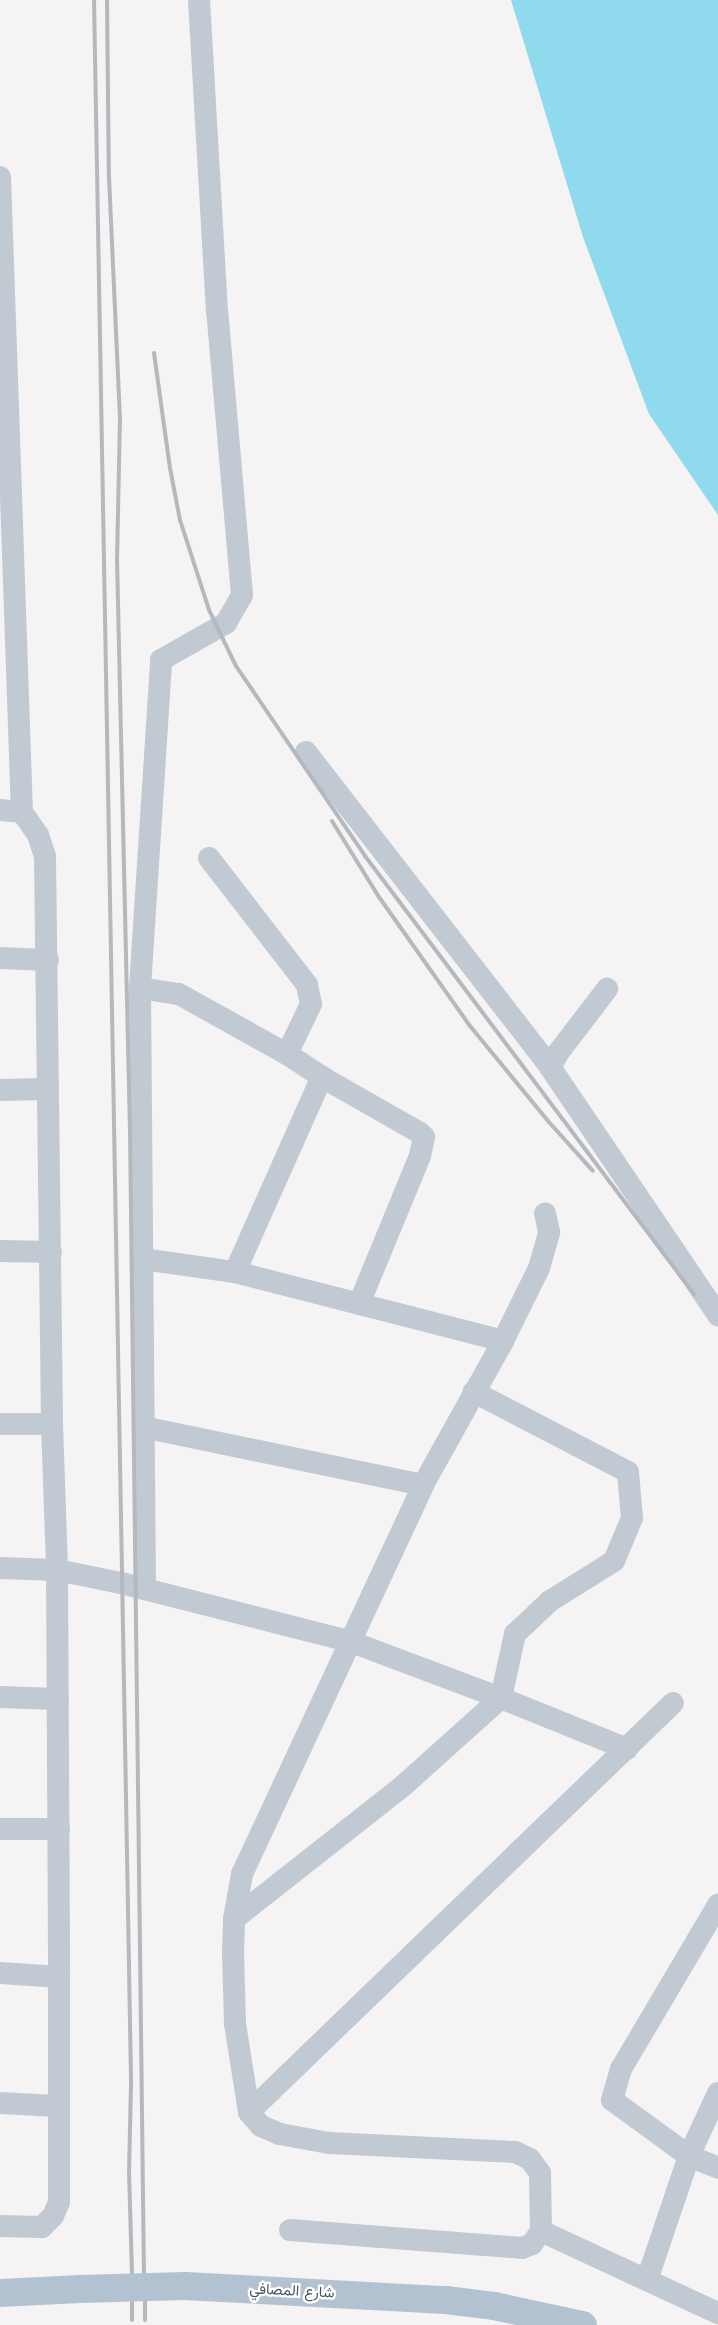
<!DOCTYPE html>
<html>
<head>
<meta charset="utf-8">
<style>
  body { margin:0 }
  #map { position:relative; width:718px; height:2325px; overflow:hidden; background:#f5f3f3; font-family:"Work Sans",Vazirmatn,sans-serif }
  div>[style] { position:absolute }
  .water>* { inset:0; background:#90daee }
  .minor>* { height:22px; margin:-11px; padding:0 11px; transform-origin:11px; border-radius:11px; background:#c1cad2 }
  .major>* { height:28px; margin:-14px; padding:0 14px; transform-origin:14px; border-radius:14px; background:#b3c2d1 }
  .rail>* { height:4px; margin:-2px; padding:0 2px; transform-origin:2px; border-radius:2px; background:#b5b8bd }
  .major-bridge>* { height:28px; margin:-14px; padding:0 14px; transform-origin:14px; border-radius:14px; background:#b3c2d1 }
  span { translate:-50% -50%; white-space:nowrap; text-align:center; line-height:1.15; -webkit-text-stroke:4.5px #fff; paint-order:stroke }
  .street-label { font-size:15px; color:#4a5661 }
</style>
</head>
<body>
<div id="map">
  <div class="water">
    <i style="clip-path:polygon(511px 0,718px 0,718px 515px,649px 414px,583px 237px)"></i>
  </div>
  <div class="minor">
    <i style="left:0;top:177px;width:635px;rotate:88.02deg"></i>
    <i style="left:22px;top:812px;width:28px;rotate:55deg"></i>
    <i style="left:38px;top:835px;width:22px;rotate:72deg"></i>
    <i style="left:45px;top:856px;width:568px;rotate:89.29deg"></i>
    <i style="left:52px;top:1424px;width:146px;rotate:88deg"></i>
    <i style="left:57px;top:1570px;width:407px;rotate:89.7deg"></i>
    <i style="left:59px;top:1977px;width:225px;rotate:90deg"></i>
    <i style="left:59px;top:2202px;width:15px;rotate:113deg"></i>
    <i style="left:53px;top:2216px;width:16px;rotate:135deg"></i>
    <i style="left:42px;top:2227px;width:42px;rotate:-178.6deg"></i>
    <i style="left:306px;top:752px;width:398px;rotate:52.2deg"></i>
    <i style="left:550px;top:1067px;width:300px;rotate:55.9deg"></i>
    <i style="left:0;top:810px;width:22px;rotate:5deg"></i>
    <i style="left:209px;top:858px;width:160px;rotate:52.3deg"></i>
    <i style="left:307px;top:985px;width:19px;rotate:78deg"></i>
    <i style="left:311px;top:1004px;width:55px;rotate:115.6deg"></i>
    <i style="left:0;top:958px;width:48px;rotate:2.4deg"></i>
    <i style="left:140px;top:988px;width:39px;rotate:9deg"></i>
    <i style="left:179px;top:994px;width:124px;rotate:29.1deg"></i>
    <i style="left:287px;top:1054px;width:42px;rotate:33.3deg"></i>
    <i style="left:322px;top:1077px;width:113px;rotate:29.7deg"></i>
    <i style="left:420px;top:1133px;width:6px;rotate:45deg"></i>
    <i style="left:424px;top:1137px;width:19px;rotate:102deg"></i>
    <i style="left:420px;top:1156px;width:160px;rotate:112.4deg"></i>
    <i style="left:550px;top:1067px;width:16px;rotate:-60deg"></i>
    <i style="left:558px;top:1053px;width:81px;rotate:-52.6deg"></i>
    <i style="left:0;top:1090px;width:48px;rotate:-1.2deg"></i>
    <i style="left:0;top:1251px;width:51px;rotate:1.1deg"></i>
    <i style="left:142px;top:1259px;width:94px;rotate:8deg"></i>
    <i style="left:235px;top:1272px;width:277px;rotate:14.4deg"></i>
    <i style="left:235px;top:1272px;width:214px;rotate:-66deg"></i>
    <i style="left:0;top:1424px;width:52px"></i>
    <i style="left:143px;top:1427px;width:286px;rotate:11.7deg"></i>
    <i style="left:0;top:1568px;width:57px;rotate:2deg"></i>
    <i style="left:57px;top:1570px;width:65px;rotate:11.5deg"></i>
    <i style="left:121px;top:1583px;width:235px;rotate:14.3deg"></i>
    <i style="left:349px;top:1641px;width:162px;rotate:20.6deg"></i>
    <i style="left:501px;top:1698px;width:136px;rotate:22deg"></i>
    <i style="left:145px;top:1589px;width:601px;rotate:-90.48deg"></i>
    <i style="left:140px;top:988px;width:329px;rotate:-86.3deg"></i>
    <i style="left:161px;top:660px;width:75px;rotate:-29.6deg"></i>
    <i style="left:226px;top:623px;width:32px;rotate:-60deg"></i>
    <i style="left:242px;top:595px;width:284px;rotate:-95deg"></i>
    <i style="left:217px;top:312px;width:313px;rotate:-93.3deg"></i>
    <i style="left:0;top:1697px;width:58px;rotate:2deg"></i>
    <i style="left:0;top:1829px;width:59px"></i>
    <i style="left:234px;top:1919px;width:216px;rotate:-38.2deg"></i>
    <i style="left:404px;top:1785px;width:130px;rotate:-41.9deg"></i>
    <i style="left:501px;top:1698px;width:66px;rotate:-77.7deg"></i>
    <i style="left:515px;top:1634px;width:48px;rotate:-43.3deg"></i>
    <i style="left:550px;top:1601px;width:75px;rotate:-32deg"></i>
    <i style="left:614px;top:1561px;width:47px;rotate:-67.3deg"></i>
    <i style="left:632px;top:1518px;width:46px;rotate:-95deg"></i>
    <i style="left:628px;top:1472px;width:174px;rotate:-152.5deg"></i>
    <i style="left:0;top:1973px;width:59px;rotate:3.9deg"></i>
    <i style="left:718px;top:2093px;width:69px;rotate:114.7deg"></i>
    <i style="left:689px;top:2156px;width:31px;rotate:22deg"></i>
    <i style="left:0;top:2103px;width:57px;rotate:3deg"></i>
    <i style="left:249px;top:2112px;width:589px;rotate:-43.97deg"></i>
    <i style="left:290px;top:2230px;width:233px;rotate:4.4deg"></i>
    <i style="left:522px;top:2248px;width:11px;rotate:-22deg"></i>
    <i style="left:532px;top:2244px;width:16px;rotate:-55deg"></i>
    <i style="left:541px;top:2231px;width:58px;rotate:-91deg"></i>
    <i style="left:540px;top:2173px;width:17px;rotate:-126deg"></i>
    <i style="left:530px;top:2159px;width:17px;rotate:-155deg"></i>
    <i style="left:515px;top:2152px;width:186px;rotate:-177.2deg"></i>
    <i style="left:329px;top:2143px;width:50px;rotate:-169.6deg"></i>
    <i style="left:280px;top:2134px;width:21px;rotate:-157deg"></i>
    <i style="left:261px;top:2126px;width:18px;rotate:-131deg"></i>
    <i style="left:249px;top:2112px;width:89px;rotate:-99deg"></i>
    <i style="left:235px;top:2024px;width:72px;rotate:-91.6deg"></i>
    <i style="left:233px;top:1952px;width:33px;rotate:-88deg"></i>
    <i style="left:234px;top:1919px;width:46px;rotate:-79.9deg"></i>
    <i style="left:242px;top:1874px;width:429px;rotate:-65deg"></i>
    <i style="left:423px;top:1485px;width:165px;rotate:-60.9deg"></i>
    <i style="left:503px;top:1341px;width:81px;rotate:-63.7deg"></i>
    <i style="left:539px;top:1268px;width:37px;rotate:-74deg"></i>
    <i style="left:549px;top:1232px;width:19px;rotate:-102deg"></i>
    <i style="left:541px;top:2231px;width:195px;rotate:24.9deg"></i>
    <i style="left:647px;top:2280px;width:131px;rotate:-71.3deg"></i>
    <i style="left:689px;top:2156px;width:95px;rotate:-144deg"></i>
    <i style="left:612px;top:2100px;width:32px;rotate:-74deg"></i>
    <i style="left:621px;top:2069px;width:191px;rotate:-59.4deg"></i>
  </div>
  <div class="major">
    <i style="left:185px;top:2286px;width:261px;rotate:3.1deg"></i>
    <i style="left:446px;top:2300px;width:48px;rotate:7.1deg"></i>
    <i style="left:494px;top:2306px;width:91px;rotate:12.1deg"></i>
    <i style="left:0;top:2293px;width:80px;rotate:-2.9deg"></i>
  </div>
  <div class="rail">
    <i style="left:94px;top:0;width:2085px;rotate:88.98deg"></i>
    <i style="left:131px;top:2085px;width:87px;rotate:91.3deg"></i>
    <i style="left:129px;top:2172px;width:103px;rotate:88.3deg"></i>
    <i style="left:107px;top:0;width:177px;rotate:89.4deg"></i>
    <i style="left:109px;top:177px;width:240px;rotate:87.4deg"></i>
    <i style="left:120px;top:417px;width:142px;rotate:91.2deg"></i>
    <i style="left:117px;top:559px;width:572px;rotate:88.7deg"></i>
    <i style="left:130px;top:1131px;width:1144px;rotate:89.3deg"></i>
    <i style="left:154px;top:353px;width:116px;rotate:82.1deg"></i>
    <i style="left:170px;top:468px;width:53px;rotate:79.1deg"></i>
    <i style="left:180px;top:520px;width:95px;rotate:72.1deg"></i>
    <i style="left:209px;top:610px;width:62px;rotate:64.3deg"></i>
    <i style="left:236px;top:666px;width:230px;rotate:55.8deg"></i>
    <i style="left:365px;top:856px;width:548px;rotate:53.09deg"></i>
    <i style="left:332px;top:821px;width:89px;rotate:58.3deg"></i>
    <i style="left:379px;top:897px;width:158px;rotate:54.8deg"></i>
    <i style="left:470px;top:1026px;width:123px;rotate:50.6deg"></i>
    <i style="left:548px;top:1121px;width:67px;rotate:48deg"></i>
    <i style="left:145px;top:2298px;width:22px;rotate:90deg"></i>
    <i style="left:132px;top:2299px;width:21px;rotate:90deg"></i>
  </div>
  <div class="major-bridge">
    <i style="left:80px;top:2289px;width:105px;rotate:-1.6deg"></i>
  </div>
  <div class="street-label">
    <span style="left:292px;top:2291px;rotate:3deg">شارع المصافي</span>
  </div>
</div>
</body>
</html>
